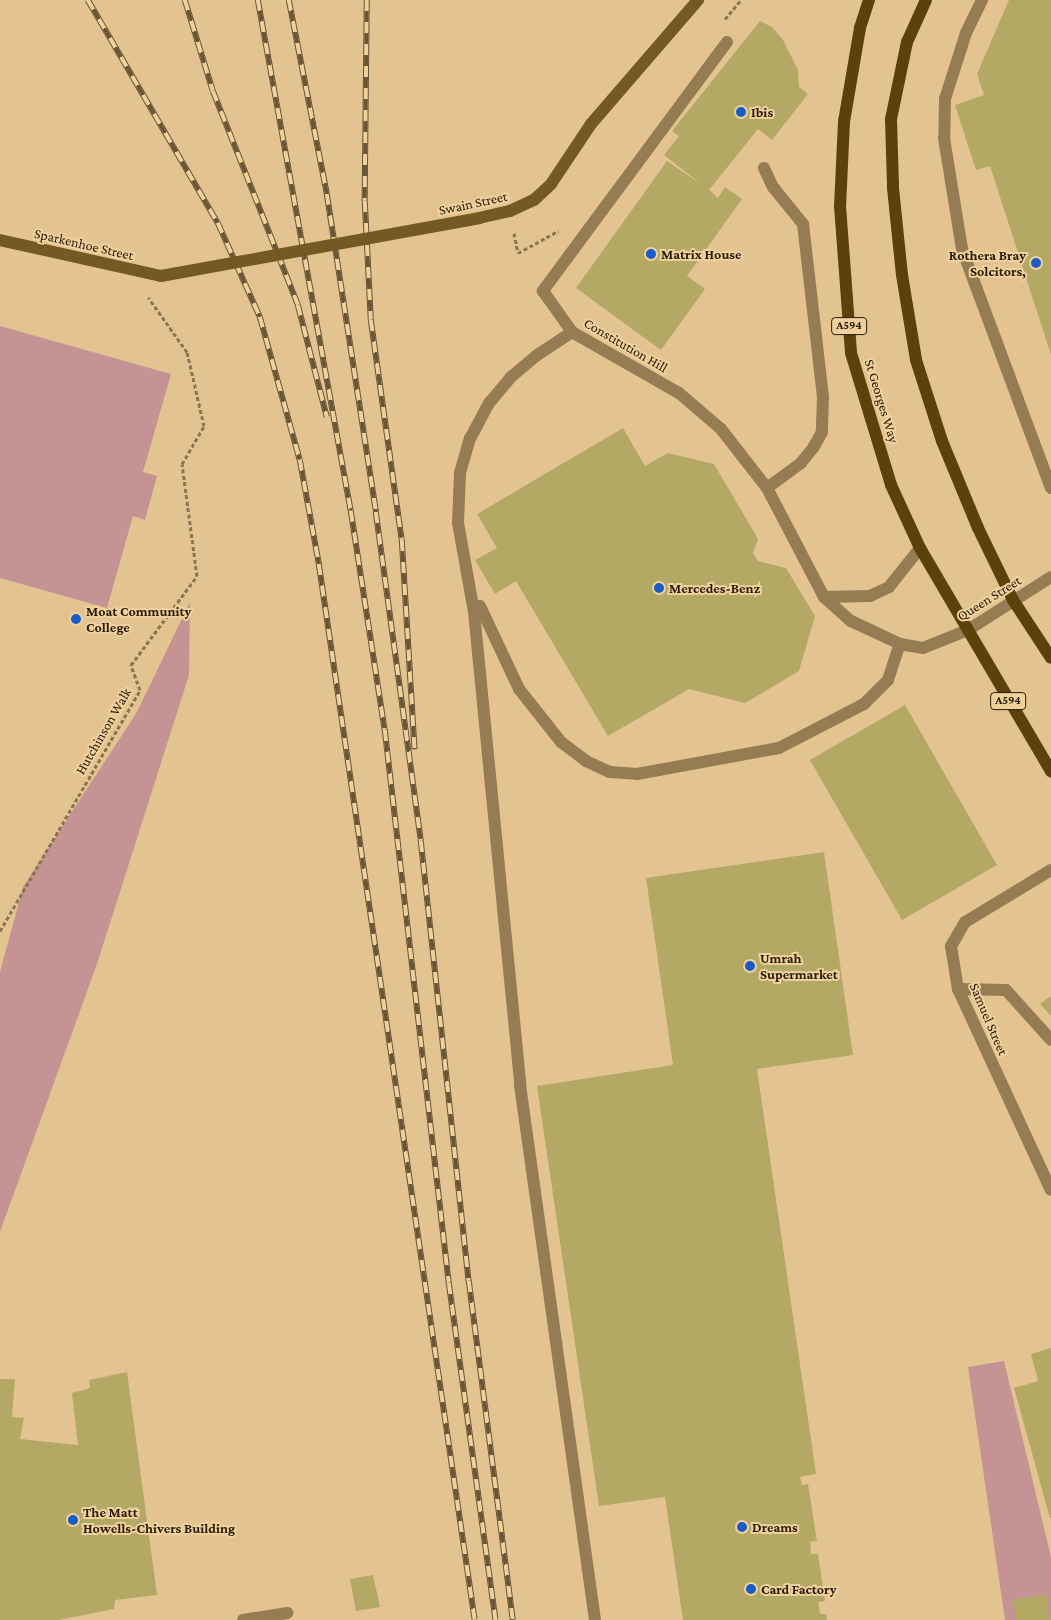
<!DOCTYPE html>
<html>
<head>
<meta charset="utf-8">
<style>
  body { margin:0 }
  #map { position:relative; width:1051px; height:1620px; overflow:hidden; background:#e3c491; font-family:"Crimson Pro",serif }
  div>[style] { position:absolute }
  .green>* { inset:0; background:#c39493 }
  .building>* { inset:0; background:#b4a865 }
  .path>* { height:3px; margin-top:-1.5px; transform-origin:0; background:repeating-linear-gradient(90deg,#8a7550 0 4px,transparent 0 6.5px) }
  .lane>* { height:12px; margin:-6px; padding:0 6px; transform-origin:6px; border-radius:6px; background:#967c52 }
  .street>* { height:12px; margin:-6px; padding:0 6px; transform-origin:6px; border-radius:6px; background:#967c52 }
  .secondary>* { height:12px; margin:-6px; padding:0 6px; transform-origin:6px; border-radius:6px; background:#765822 }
  .primary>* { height:12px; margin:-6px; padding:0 6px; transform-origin:6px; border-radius:6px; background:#5b410a }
  .rail>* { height:5.5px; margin-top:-2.75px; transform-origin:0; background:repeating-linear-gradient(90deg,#f0d19e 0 11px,#685637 0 22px); box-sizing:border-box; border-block:1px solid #685637 }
  .secondary-bridge>* { height:12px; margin:-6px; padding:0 6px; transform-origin:6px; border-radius:6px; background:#765822 }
  .dots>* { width:14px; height:14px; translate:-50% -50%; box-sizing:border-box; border:2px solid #f0d19e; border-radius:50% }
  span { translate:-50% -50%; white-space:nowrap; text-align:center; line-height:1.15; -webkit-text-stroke:4px #f0d19e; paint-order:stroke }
  .shield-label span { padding:1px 4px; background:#f0d19e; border:1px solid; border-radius:4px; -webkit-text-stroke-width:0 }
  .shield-label { font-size:12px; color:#271c07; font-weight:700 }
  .poi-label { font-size:14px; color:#271c07; font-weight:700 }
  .left { translate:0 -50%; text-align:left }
  .right { translate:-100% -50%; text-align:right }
  .street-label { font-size:14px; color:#271c07 }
</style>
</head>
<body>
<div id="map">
  <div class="green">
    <i style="clip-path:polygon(0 326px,171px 374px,143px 472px,157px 476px,145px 520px,133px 516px,107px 608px,0 578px)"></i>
    <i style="clip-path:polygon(190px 602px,189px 675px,97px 964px,0 1232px,0 972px,23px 887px,137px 712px)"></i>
    <i style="clip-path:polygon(1004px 1361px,1051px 1557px,1051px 1620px,1005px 1620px,968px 1367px)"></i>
  </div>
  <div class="building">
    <i style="clip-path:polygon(1009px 0,1051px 0,1051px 355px,990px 166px,976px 170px,955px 105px,984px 95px,977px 74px)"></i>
    <i style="clip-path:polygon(760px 21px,772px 27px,783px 40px,798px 70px,799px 87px,808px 94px,772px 140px,758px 129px,709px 190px,718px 198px,725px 187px,742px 199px,687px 276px,705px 289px,661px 350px,576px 288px,667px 161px,702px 185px,664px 155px,679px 136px,672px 131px)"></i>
    <i style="clip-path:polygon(623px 428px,645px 466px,668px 453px,714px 464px,758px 539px,753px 553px,758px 561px,786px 568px,815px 616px,799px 671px,745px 703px,689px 689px,608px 736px,516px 581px,495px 594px,475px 560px,497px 548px,477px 514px)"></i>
    <i style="clip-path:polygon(905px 705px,997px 865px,902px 920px,810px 760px)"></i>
    <i style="clip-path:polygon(824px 852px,853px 1055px,757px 1069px,816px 1474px,800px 1477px,802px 1485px,808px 1484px,817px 1541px,810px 1542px,811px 1554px,818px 1554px,825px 1601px,818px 1602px,819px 1607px,820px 1614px,826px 1614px,827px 1620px,683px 1620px,665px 1497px,599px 1506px,537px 1086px,673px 1065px,646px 878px)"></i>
    <i style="clip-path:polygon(1051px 996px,1051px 1016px,1040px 1004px)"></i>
    <i style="clip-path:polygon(1051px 1348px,1051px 1518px,1050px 1518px,1014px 1388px,1038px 1381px,1031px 1354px)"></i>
    <i style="clip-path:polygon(127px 1372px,157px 1595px,115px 1600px,114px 1609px,59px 1620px,0 1620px,0 1379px,15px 1379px,12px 1417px,24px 1418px,20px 1439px,78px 1445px,72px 1393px,90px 1388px,89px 1380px)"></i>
    <i style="clip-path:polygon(373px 1575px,380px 1607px,356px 1611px,350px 1579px)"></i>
    <i style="clip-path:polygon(1046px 1595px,1050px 1620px,1016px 1620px,1013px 1599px)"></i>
  </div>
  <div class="path">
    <i style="left:725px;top:19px;width:25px;rotate:-50deg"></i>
    <i style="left:514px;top:233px;width:20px;rotate:79deg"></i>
    <i style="left:518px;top:253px;width:46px;rotate:-28.8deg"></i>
    <i style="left:0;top:931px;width:279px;rotate:-59.8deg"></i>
    <i style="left:140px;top:690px;width:27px;rotate:-110deg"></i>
    <i style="left:131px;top:665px;width:111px;rotate:-53.4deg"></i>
    <i style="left:197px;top:576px;width:113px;rotate:-97.6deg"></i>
    <i style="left:182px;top:464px;width:44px;rotate:-59.9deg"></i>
    <i style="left:204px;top:426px;width:76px;rotate:-102.9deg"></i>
    <i style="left:187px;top:352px;width:67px;rotate:-125.3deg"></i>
  </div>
  <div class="lane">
    <i style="left:982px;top:0;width:37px;rotate:116deg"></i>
    <i style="left:966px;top:33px;width:69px;rotate:107.7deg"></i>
    <i style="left:945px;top:99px;width:39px;rotate:91deg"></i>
    <i style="left:944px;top:138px;width:112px;rotate:80.8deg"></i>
    <i style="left:962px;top:249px;width:255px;rotate:69.6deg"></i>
    <i style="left:764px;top:168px;width:21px;rotate:65deg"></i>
    <i style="left:773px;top:187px;width:48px;rotate:51deg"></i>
    <i style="left:803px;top:224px;width:174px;rotate:83.4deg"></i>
    <i style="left:823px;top:397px;width:35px;rotate:92deg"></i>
    <i style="left:822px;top:432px;width:18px;rotate:119deg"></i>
    <i style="left:813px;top:448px;width:19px;rotate:129deg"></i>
    <i style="left:801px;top:463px;width:42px;rotate:143.7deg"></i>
    <i style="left:572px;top:332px;width:43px;rotate:146.3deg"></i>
    <i style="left:536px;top:356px;width:33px;rotate:140deg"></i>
    <i style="left:511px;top:377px;width:34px;rotate:130deg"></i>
    <i style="left:489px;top:403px;width:40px;rotate:118deg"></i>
    <i style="left:470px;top:438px;width:36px;rotate:106deg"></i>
    <i style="left:460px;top:473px;width:50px;rotate:92.3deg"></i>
    <i style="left:458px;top:523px;width:90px;rotate:79.8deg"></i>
    <i style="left:474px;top:612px;width:475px;rotate:84.4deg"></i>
    <i style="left:520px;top:1085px;width:540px;rotate:82.02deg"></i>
    <i style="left:474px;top:612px;width:8px;rotate:-45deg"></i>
    <i style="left:480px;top:606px;width:92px;rotate:64.8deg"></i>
    <i style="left:519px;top:689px;width:68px;rotate:51.6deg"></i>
    <i style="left:561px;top:742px;width:31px;rotate:37deg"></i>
    <i style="left:586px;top:761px;width:26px;rotate:25deg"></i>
    <i style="left:610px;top:772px;width:27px;rotate:4deg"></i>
    <i style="left:637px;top:774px;width:144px;rotate:-10.4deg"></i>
    <i style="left:958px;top:989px;width:48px;rotate:1.2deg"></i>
    <i style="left:1006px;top:990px;width:67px;rotate:48deg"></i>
    <i style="left:243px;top:1620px;width:45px;rotate:-9deg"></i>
  </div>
  <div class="street">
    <i style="left:727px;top:42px;width:310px;rotate:126.5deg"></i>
    <i style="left:543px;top:291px;width:50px;rotate:54.7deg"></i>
    <i style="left:572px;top:332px;width:123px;rotate:29.7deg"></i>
    <i style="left:679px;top:393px;width:55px;rotate:40.6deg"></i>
    <i style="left:721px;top:429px;width:75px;rotate:52.1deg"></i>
    <i style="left:767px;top:488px;width:123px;rotate:62.4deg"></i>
    <i style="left:824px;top:597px;width:36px;rotate:42deg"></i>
    <i style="left:851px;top:621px;width:54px;rotate:25.1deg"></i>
    <i style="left:900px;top:644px;width:23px;rotate:10deg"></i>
    <i style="left:923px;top:648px;width:48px;rotate:-21.8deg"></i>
    <i style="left:968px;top:630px;width:98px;rotate:-32.6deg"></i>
    <i style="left:824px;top:597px;width:46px;rotate:-1.2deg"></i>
    <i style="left:870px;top:596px;width:21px;rotate:-25deg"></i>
    <i style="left:889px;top:587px;width:50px;rotate:-51.5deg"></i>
    <i style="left:779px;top:748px;width:96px;rotate:-27.4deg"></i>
    <i style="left:864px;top:704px;width:34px;rotate:-45deg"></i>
    <i style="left:888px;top:680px;width:38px;rotate:-72deg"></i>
    <i style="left:1051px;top:870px;width:100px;rotate:148.8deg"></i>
    <i style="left:965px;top:922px;width:28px;rotate:120deg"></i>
    <i style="left:951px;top:946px;width:44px;rotate:80.8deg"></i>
    <i style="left:958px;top:989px;width:221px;rotate:65.2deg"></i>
  </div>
  <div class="secondary">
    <i style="left:479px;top:218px;width:32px;rotate:-13deg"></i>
    <i style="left:510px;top:211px;width:26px;rotate:-25deg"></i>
    <i style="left:534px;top:200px;width:23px;rotate:-43deg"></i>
    <i style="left:551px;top:184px;width:72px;rotate:-56.3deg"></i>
    <i style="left:591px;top:124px;width:164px;rotate:-49.2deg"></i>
    <i style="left:0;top:240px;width:165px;rotate:12.6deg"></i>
  </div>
  <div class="primary">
    <i style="left:869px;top:0;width:29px;rotate:108deg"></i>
    <i style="left:860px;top:28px;width:95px;rotate:99.7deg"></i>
    <i style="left:844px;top:122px;width:84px;rotate:92.7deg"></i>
    <i style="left:840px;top:206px;width:147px;rotate:85.7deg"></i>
    <i style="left:851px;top:353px;width:138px;rotate:73.1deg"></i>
    <i style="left:891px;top:485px;width:69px;rotate:65.3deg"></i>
    <i style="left:920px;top:548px;width:259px;rotate:59.6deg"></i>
    <i style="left:926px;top:0;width:46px;rotate:114.3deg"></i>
    <i style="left:907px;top:42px;width:79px;rotate:101.7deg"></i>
    <i style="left:891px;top:119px;width:69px;rotate:88.3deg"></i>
    <i style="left:893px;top:188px;width:87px;rotate:84.1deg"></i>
    <i style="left:902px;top:275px;width:86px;rotate:80.6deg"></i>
    <i style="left:916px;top:360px;width:85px;rotate:72.2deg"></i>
    <i style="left:942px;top:441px;width:94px;rotate:67.5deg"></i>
    <i style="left:978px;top:528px;width:80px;rotate:64.1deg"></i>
    <i style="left:1013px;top:600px;width:69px;rotate:56.8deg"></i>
  </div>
  <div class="rail">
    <i style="left:88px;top:0;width:258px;rotate:59.8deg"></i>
    <i style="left:218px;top:223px;width:103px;rotate:65.9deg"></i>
    <i style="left:260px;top:317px;width:148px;rotate:74.4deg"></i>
    <i style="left:300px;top:460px;width:106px;rotate:79.6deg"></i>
    <i style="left:319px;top:564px;width:1067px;rotate:81.6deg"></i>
    <i style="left:185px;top:0;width:95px;rotate:72.9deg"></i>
    <i style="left:213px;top:91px;width:230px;rotate:68.3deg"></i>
    <i style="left:298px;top:305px;width:116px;rotate:75.5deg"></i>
    <i style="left:258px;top:0;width:519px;rotate:79.69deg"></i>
    <i style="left:351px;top:511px;width:222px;rotate:81.2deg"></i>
    <i style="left:385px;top:730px;width:557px;rotate:83.4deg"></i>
    <i style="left:449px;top:1283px;width:340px;rotate:82.1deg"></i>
    <i style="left:289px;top:0;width:198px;rotate:78.9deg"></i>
    <i style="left:327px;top:194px;width:322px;rotate:81.2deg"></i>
    <i style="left:376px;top:512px;width:332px;rotate:82.2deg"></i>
    <i style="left:421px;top:841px;width:443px;rotate:83.8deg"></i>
    <i style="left:469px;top:1281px;width:342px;rotate:82.6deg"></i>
    <i style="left:367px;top:0;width:201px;rotate:90.6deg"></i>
    <i style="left:365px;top:201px;width:119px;rotate:87.1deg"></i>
    <i style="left:371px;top:320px;width:222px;rotate:82deg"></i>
    <i style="left:402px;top:540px;width:210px;rotate:86.5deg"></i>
  </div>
  <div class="secondary-bridge">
    <i style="left:161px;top:276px;width:323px;rotate:-10.3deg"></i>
  </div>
  <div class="dots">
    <i style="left:741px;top:112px;background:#175cc7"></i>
    <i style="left:651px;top:254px;background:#175cc7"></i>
    <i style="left:1036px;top:263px;background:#175cc7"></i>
    <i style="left:659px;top:588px;background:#175cc7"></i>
    <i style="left:76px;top:619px;background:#175cc7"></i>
    <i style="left:750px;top:966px;background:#175cc7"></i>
    <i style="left:73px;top:1520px;background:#175cc7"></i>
    <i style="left:742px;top:1527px;background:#175cc7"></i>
    <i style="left:751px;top:1589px;background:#175cc7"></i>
  </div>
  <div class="shield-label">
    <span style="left:849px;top:326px">A594</span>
    <span style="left:1008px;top:701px">A594</span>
  </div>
  <div class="poi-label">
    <span class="left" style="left:751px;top:112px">Ibis</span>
    <span class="left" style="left:661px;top:254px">Matrix House</span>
    <span class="right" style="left:1026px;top:263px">Rothera Bray<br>Solcitors,</span>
    <span class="left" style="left:669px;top:588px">Mercedes-Benz</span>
    <span class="left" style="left:86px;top:619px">Moat Community<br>College</span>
    <span class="left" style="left:760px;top:966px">Umrah<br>Supermarket</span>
    <span class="left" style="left:83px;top:1520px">The Matt<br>Howells-Chivers Building</span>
    <span class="left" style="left:752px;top:1527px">Dreams</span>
    <span class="left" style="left:761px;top:1589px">Card Factory</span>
  </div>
  <div class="street-label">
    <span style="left:473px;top:203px;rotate:-12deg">Swain Street</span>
    <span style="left:84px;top:244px;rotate:13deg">Sparkenhoe Street</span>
    <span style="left:626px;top:345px;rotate:30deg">Constitution Hill</span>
    <span style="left:882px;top:401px;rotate:73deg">St Georges Way</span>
    <span style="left:989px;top:598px;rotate:-32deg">Queen Street</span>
    <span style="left:103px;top:731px;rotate:-60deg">Hutchinson Walk</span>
    <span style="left:989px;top:1019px;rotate:67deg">Samuel Street</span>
  </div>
</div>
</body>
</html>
